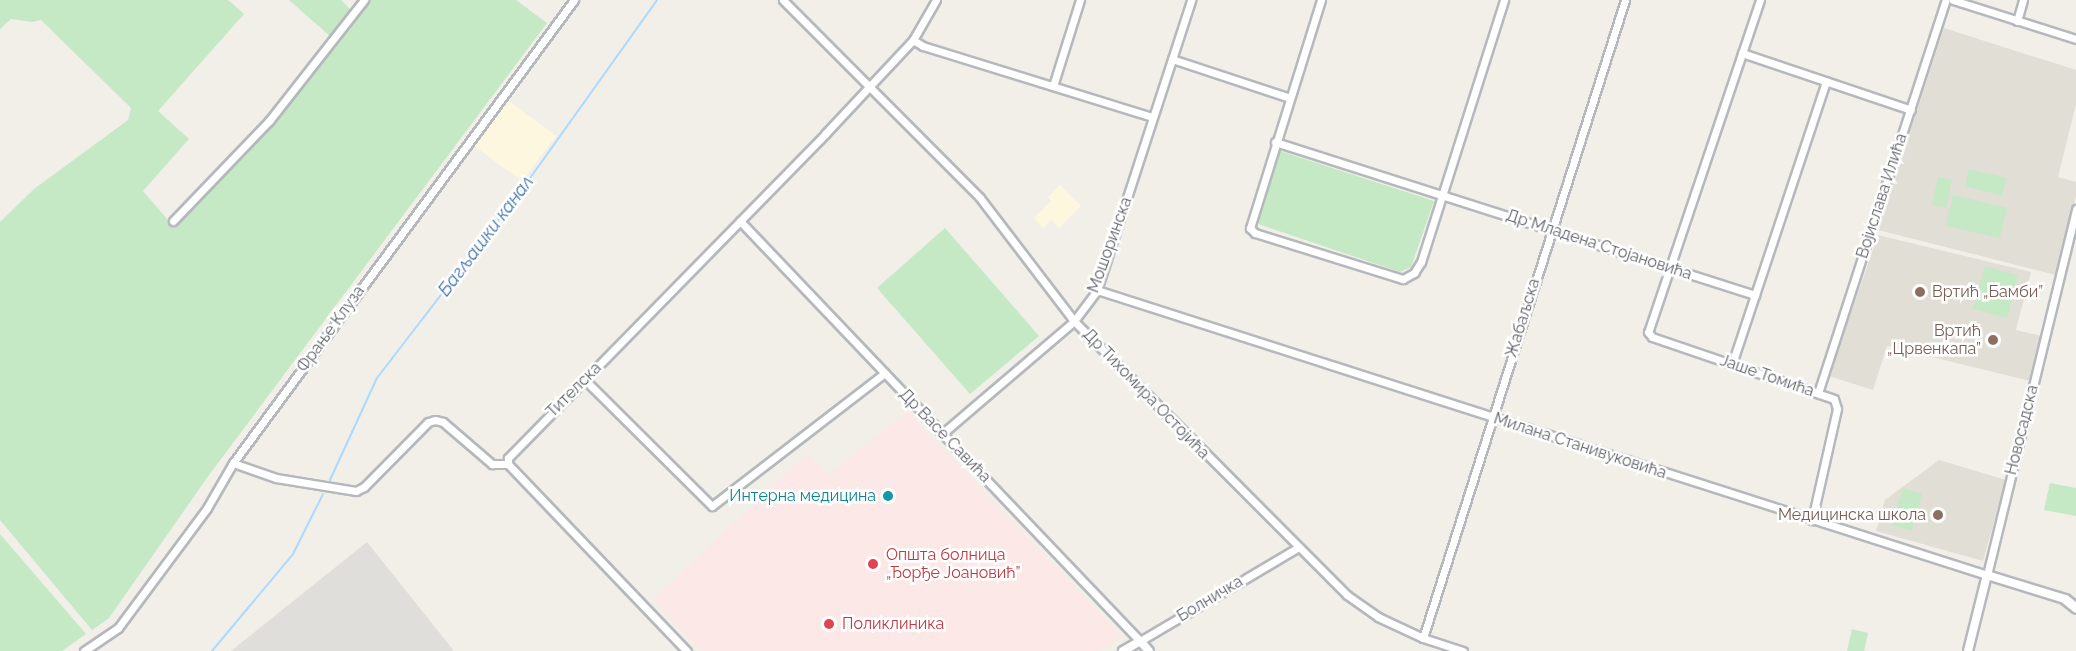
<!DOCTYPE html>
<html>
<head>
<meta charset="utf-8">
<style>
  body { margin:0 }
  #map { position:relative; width:2076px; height:651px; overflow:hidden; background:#f1efe8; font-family:Raleway,sans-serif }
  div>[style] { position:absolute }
  .commercial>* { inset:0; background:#fef7e0 }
  .industrial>* { inset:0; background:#e0deda }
  .education>* { inset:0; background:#e1ded6 }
  .medical>* { inset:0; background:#fce8e6 }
  .green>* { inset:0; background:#c5e8c5 }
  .stream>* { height:2px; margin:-1px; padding:0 1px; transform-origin:1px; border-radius:1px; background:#aadaff }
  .roads { filter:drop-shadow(2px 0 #b5b8bc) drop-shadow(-2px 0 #b5b8bc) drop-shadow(0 2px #b5b8bc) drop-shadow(0 -2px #b5b8bc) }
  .minor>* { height:7px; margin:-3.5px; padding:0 3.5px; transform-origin:3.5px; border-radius:3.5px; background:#fff }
  .tertiary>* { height:8px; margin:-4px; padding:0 4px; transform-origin:4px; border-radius:4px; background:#fff }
  .secondary>* { height:9px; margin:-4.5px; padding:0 4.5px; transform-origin:4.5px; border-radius:4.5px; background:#fff }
  .dots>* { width:16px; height:16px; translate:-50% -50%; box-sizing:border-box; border:3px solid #fff; border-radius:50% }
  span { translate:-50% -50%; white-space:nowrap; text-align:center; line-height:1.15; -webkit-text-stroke:5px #fff; paint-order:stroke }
  .street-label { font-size:16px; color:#5f6368 }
  .education-label { font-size:16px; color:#785e54 }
  .left { translate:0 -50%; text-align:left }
  .right { translate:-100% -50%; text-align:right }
  .culture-label { font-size:16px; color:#0d838f }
  .health-label { font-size:16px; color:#be3a42 }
  .water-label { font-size:18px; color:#4174aa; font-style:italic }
</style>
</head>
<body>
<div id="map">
  <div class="commercial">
    <i style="clip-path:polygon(506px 99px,556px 136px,522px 181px,473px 145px)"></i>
    <i style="clip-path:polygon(1060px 185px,1081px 206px,1059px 228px,1051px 220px,1043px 228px,1034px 218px,1051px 201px,1048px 197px)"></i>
  </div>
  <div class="industrial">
    <i style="clip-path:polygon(367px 542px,454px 651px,231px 651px)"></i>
  </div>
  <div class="education">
    <i style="clip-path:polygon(1944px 28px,2076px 70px,2076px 104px,2058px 177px,2076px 182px,2076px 196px,2056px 275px,1878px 230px)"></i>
    <i style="clip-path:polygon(1878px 235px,2031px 272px,2016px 330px,2041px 336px,2030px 381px,1887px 346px,1873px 390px,1829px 376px)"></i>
    <i style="clip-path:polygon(1939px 460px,2006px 480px,1983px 561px,1876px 531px,1885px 500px)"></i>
  </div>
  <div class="medical">
    <i style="clip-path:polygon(907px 412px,1123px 637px,1100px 651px,702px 651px,653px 600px,807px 453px,828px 475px)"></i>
  </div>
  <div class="green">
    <i style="clip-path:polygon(0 0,228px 0,244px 14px,158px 111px,189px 139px,143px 191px,173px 226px,277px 117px,330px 53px,354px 12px,364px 0,516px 0,547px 23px,209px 475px,109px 618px,92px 630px,0 520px,0 222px,34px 189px,128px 120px,131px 108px,41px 20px,32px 22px,11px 19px,0 29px)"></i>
    <i style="clip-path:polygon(289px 0,341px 0,350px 9px,332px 38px)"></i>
    <i style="clip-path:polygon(1280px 151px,1434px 201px,1411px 267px,1400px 272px,1258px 224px)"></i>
    <i style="clip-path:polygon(1969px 169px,2006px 178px,2002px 196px,1965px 186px)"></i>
    <i style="clip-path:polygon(1938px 177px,1952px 180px,1946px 208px,1932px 205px)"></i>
    <i style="clip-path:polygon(1953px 195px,2007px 208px,2000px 238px,1946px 226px)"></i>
    <i style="clip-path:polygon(945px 228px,1039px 336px,970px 394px,877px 288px)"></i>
    <i style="clip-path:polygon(1985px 266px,2018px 275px,2007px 318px,1973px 309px)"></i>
    <i style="clip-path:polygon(2050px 483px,2076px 488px,2076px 516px,2044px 510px)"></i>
    <i style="clip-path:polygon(1903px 488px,1922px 494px,1912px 531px,1892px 525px)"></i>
    <i style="clip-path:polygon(0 534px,86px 634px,62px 651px,0 651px)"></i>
    <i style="clip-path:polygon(1852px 629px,1868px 633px,1864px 651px,1847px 651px)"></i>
  </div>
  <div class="stream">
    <i style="left:330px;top:480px;width:112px;rotate:-65.3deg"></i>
    <i style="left:377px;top:378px;width:231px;rotate:-52.4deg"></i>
    <i style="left:518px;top:195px;width:239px;rotate:-54.5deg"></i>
    <i style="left:212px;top:651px;width:126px;rotate:-50.1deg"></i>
    <i style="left:293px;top:554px;width:67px;rotate:-63.4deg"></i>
  </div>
  <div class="roads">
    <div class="minor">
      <i style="left:783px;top:0;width:279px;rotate:45.1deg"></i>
      <i style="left:980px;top:198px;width:155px;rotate:52.6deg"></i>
      <i style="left:1074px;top:321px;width:387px;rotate:45.1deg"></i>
      <i style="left:1347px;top:595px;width:38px;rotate:35deg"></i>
      <i style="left:1378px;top:617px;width:50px;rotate:25deg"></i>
      <i style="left:1423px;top:638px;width:42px;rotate:18deg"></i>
      <i style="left:1321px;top:0;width:239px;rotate:107.3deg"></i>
      <i style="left:1250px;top:228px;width:7px;rotate:45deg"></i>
      <i style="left:1255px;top:233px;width:155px;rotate:17.3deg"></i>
      <i style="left:1403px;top:279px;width:13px;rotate:-29deg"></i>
      <i style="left:1414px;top:273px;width:13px;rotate:-58deg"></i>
      <i style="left:1421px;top:262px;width:275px;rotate:-72.4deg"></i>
      <i style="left:1760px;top:0;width:350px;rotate:108.6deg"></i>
      <i style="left:1648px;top:332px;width:6px;rotate:51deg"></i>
      <i style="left:1652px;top:337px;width:192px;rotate:18.8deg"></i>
      <i style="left:1834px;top:399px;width:10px;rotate:73deg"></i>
      <i style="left:1837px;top:409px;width:114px;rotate:102.7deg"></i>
      <i style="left:1953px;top:0;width:129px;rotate:17.6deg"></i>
      <i style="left:2017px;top:21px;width:22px;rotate:-74deg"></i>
      <i style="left:913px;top:40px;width:12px;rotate:31deg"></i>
      <i style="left:923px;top:46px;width:240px;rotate:17.2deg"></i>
      <i style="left:1742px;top:53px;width:178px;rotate:18.6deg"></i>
      <i style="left:1172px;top:59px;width:124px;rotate:18.3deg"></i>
      <i style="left:1053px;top:86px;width:90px;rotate:-72.6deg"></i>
      <i style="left:1275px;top:142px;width:504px;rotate:17.68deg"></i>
      <i style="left:173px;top:221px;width:139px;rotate:-46.2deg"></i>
      <i style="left:269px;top:121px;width:154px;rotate:-51.9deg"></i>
      <i style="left:740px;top:221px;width:580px;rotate:46.4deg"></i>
      <i style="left:1140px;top:641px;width:182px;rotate:-30.6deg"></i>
      <i style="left:1097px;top:290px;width:935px;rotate:17.76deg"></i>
      <i style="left:1987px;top:575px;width:377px;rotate:-76.3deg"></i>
      <i style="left:1732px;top:364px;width:298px;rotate:-71.6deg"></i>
      <i style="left:585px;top:380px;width:179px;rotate:44.8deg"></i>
      <i style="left:712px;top:506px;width:218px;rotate:-37.6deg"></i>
      <i style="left:1818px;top:393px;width:413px;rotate:-72deg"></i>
      <i style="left:943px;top:433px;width:172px;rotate:-40.5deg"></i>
      <i style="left:1074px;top:321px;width:39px;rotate:-53deg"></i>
      <i style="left:1097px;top:290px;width:305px;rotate:-72deg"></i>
      <i style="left:233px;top:463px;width:46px;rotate:19.2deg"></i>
      <i style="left:276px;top:478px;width:81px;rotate:9.2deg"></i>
      <i style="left:356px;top:491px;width:9px;rotate:-27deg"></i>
      <i style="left:364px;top:487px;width:91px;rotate:-45.4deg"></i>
      <i style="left:428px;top:422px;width:7px;rotate:-16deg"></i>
      <i style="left:435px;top:420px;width:8px;rotate:14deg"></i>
      <i style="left:443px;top:422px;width:65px;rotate:40.6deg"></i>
      <i style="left:492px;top:464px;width:16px"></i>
      <i style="left:508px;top:464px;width:6px;rotate:-90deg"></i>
      <i style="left:508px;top:458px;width:453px;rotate:-45.6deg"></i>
      <i style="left:825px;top:134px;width:129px;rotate:-46.9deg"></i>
      <i style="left:913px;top:40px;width:46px;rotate:-60.1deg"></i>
      <i style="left:508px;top:464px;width:259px;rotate:46.3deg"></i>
      <i style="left:1423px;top:638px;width:669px;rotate:-72.43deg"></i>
      <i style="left:84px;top:651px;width:41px;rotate:-34.1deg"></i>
      <i style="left:118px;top:628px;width:149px;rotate:-53.4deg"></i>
      <i style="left:207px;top:508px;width:52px;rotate:-60deg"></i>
      <i style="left:233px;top:463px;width:575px;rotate:-53.63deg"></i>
    </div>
    <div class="tertiary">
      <i style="left:1123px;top:651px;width:20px;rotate:-30deg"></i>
      <i style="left:1140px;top:641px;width:13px;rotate:48deg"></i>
      <i style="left:1968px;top:651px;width:78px;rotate:-76deg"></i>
      <i style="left:1987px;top:575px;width:82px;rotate:17.1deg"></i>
    </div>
    <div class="secondary">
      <i style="left:2065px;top:599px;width:14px;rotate:39deg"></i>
    </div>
  </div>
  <div class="dots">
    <i style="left:1920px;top:292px;background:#8d6e63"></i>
    <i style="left:1993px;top:340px;background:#8d6e63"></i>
    <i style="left:888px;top:496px;background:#0f9aa8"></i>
    <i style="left:1938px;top:515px;background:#8d6e63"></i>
    <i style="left:873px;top:564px;background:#e0444e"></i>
    <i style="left:829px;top:624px;background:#e0444e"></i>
  </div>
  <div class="street-label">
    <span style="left:1882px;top:196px;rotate:-72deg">Војислава Илића</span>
    <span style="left:1110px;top:245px;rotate:-70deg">Мошоринска</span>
    <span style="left:1599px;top:245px;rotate:18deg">Др Младена Стојановића</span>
    <span style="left:1523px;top:318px;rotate:-73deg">Жабаљска</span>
    <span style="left:331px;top:329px;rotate:-54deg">Фрање Клуза</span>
    <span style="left:1767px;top:376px;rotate:19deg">Јаше Томића</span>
    <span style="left:574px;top:390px;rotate:-45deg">Тителска</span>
    <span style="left:1146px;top:394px;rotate:46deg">Др Тихомира Остојића</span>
    <span style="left:2022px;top:430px;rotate:-76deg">Новосадска</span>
    <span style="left:945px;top:436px;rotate:46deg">Др Васе Савића</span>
    <span style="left:1580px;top:446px;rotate:18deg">Милана Станивуковића</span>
    <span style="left:1210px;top:599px;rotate:-31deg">Болничка</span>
  </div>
  <div class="education-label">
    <span class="left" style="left:1932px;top:292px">Вртић „Бамби”</span>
    <span class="right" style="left:1981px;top:340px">Вртић<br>„Црвенкапа”</span>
    <span class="right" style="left:1926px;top:515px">Медицинска школа</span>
  </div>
  <div class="culture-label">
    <span class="right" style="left:876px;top:496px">Интерна медицина</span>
  </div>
  <div class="health-label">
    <span class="left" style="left:886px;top:564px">Општа болница<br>„Ђорђе Јоановић”</span>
    <span class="left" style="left:842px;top:624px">Поликлиника</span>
  </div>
  <div class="water-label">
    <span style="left:486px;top:236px;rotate:-53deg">Багљашки канал</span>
  </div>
</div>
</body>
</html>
